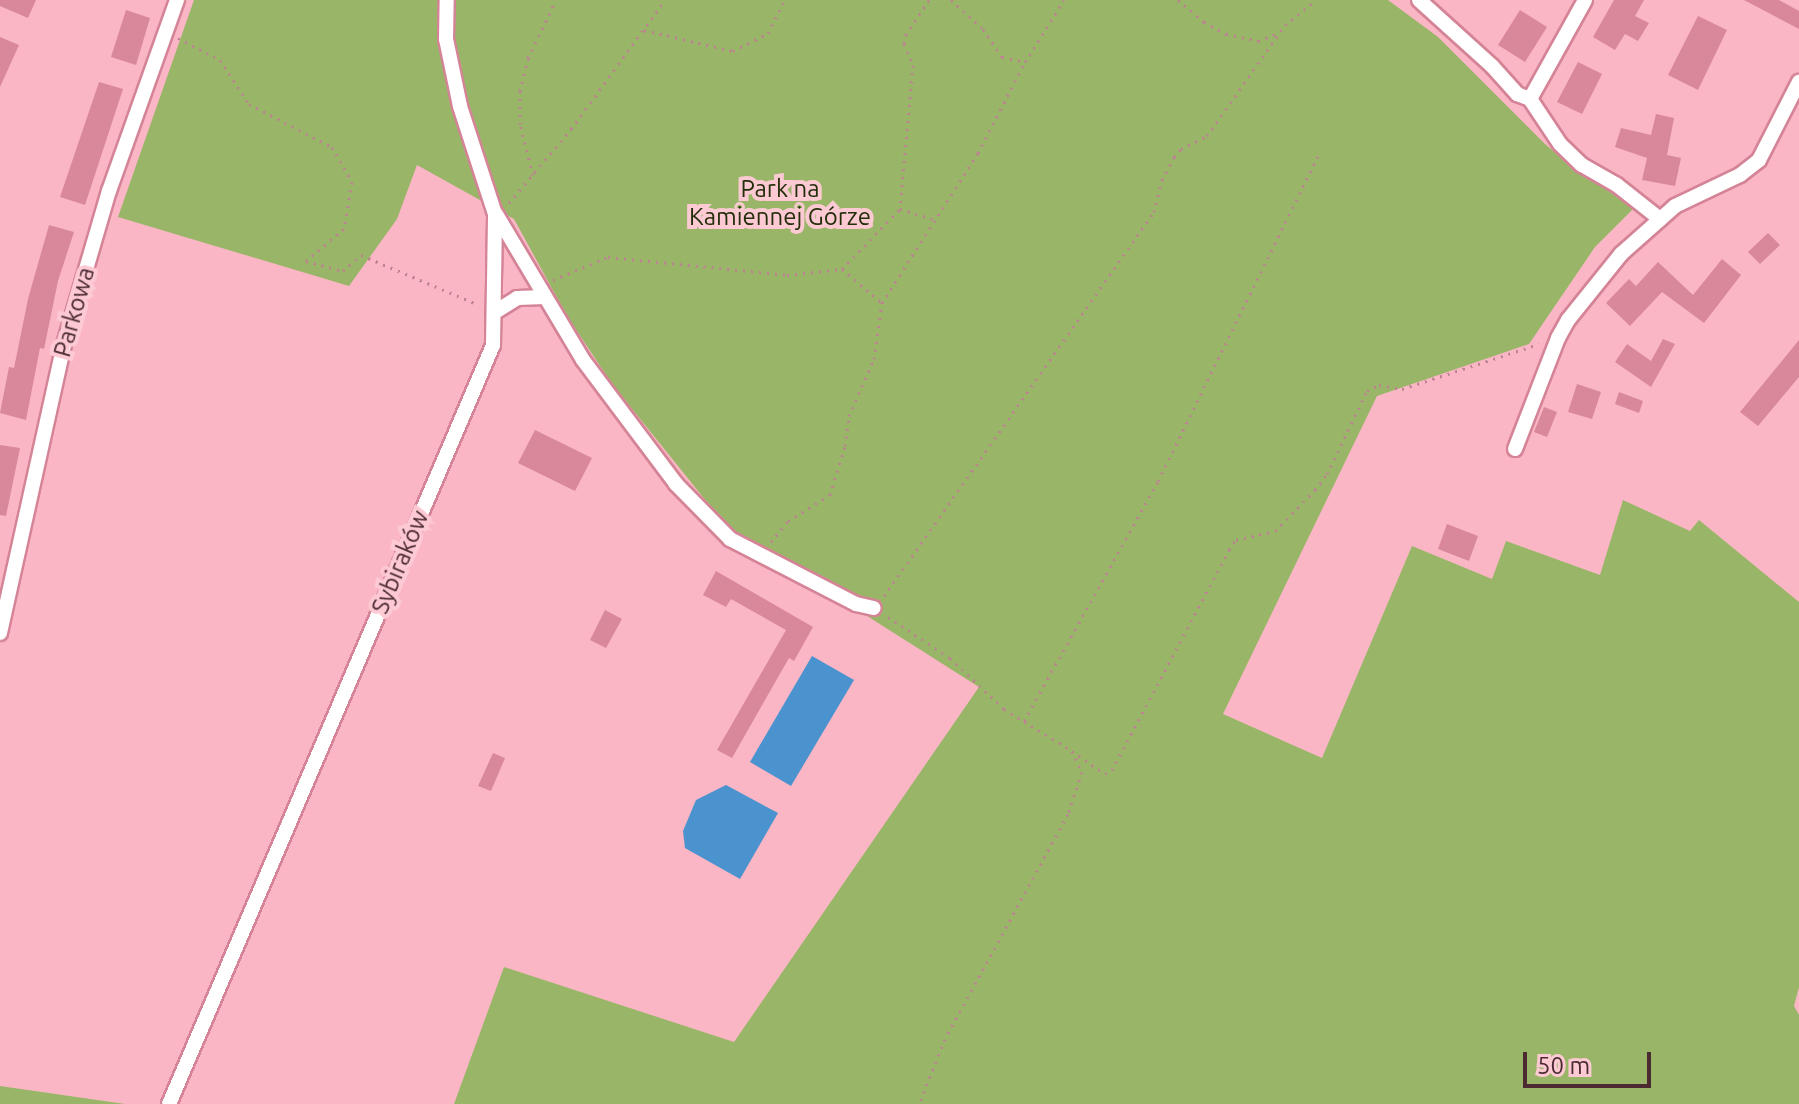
<!DOCTYPE html>
<html>
<head>
<meta charset="utf-8">
<style>
  body { margin:0 }
  #map { position:relative; width:1799px; height:1104px; overflow:hidden; background:#fab6c4; font-family:Ubuntu,sans-serif }
  div>[style] { position:absolute }
  .green>* { inset:0; background:#99b668 }
  .water>* { inset:0; background:#4a93ce }
  .building>* { inset:0; background:#d9889a }
  .path>* { height:3px; margin-top:-1.5px; transform-origin:0; background:repeating-linear-gradient(90deg,#bb8490 0 2px,transparent 0 8px) }
  .roads { filter:drop-shadow(2px 0 #d48496) drop-shadow(-2px 0 #d48496) drop-shadow(0 2px #d48496) drop-shadow(0 -2px #d48496) }
  .minor>* { height:14px; margin:-7px; padding:0 7px; transform-origin:7px; border-radius:7px; background:#fff }
  span { translate:-50% -50%; white-space:nowrap; text-align:center; line-height:1.15; -webkit-text-stroke:8px #fdc9d3; paint-order:stroke }
  .park-label { font-size:24px; color:#232e0b }
  .street-label { font-size:24px; color:#4b2a32 }
  .scale { position:absolute; left:1523px; top:1052px; width:128px; height:36px; box-sizing:border-box; border:4px solid #4b2a32; border-top:0; padding-left:10px; font-size:24px; line-height:28px; white-space:nowrap; color:#4b2a32; -webkit-text-stroke:6px #fdc9d3; paint-order:stroke }
</style>
</head>
<body>
<div id="map">
  <div class="green">
    <i style="clip-path:polygon(194px 0,1388px 0,1438px 37px,1545px 144px,1576px 170px,1635px 207px,1595px 247px,1529px 344px,1377px 396px,1223px 714px,1322px 758px,1412px 546px,1492px 579px,1506px 541px,1600px 575px,1623px 500px,1690px 531px,1699px 520px,1799px 602px,1799px 987px,1794px 1006px,1799px 1015px,1799px 1104px,454px 1104px,504px 967px,734px 1042px,979px 687px,727px 527px,612px 384px,567px 316px,514px 219px,417px 165px,397px 219px,349px 286px,118px 217px)"></i>
    <i style="clip-path:polygon(0 1086px,125px 1104px,0 1104px)"></i>
  </div>
  <div class="water">
    <i style="clip-path:polygon(812px 656px,854px 680px,791px 786px,750px 762px)"></i>
    <i style="clip-path:polygon(726px 785px,778px 813px,740px 879px,685px 848px,683px 831px,696px 800px)"></i>
  </div>
  <div class="building">
    <i style="clip-path:polygon(0 0,36px 0,28px 18px,0 6px)"></i>
    <i style="clip-path:polygon(1614px 0,1644px 0,1635px 16px,1649px 23px,1638px 41px,1625px 34px,1615px 50px,1593px 37px)"></i>
    <i style="clip-path:polygon(1744px 0,1779px 0,1799px 11px,1799px 29px)"></i>
    <i style="clip-path:polygon(126px 10px,150px 18px,136px 65px,111px 57px)"></i>
    <i style="clip-path:polygon(1520px 10px,1547px 27px,1525px 62px,1498px 45px)"></i>
    <i style="clip-path:polygon(1698px 16px,1727px 30px,1698px 90px,1668px 75px)"></i>
    <i style="clip-path:polygon(0 37px,19px 45px,0 87px)"></i>
    <i style="clip-path:polygon(1578px 62px,1602px 74px,1582px 114px,1557px 102px)"></i>
    <i style="clip-path:polygon(99px 82px,123px 89px,85px 205px,60px 197px)"></i>
    <i style="clip-path:polygon(1656px 114px,1674px 118px,1667px 155px,1681px 158px,1675px 186px,1642px 180px,1647px 158px,1615px 147px,1621px 128px,1651px 135px)"></i>
    <i style="clip-path:polygon(49px 225px,74px 232px,58px 281px,44px 349px,40px 348px,26px 420px,0 413px,9px 367px,14px 368px,28px 299px)"></i>
    <i style="clip-path:polygon(1768px 233px,1780px 245px,1760px 264px,1748px 252px)"></i>
    <i style="clip-path:polygon(1722px 259px,1741px 275px,1704px 323px,1662px 292px,1630px 326px,1606px 303px,1629px 279px,1636px 286px,1658px 262px,1693px 295px)"></i>
    <i style="clip-path:polygon(1663px 339px,1675px 344px,1651px 387px,1615px 362px,1627px 344px,1651px 361px)"></i>
    <i style="clip-path:polygon(1799px 340px,1799px 377px,1758px 426px,1740px 412px)"></i>
    <i style="clip-path:polygon(1577px 384px,1601px 392px,1592px 419px,1568px 412px)"></i>
    <i style="clip-path:polygon(1619px 392px,1643px 401px,1639px 413px,1615px 404px)"></i>
    <i style="clip-path:polygon(1544px 407px,1557px 412px,1547px 437px,1534px 432px)"></i>
    <i style="clip-path:polygon(535px 430px,592px 458px,575px 491px,518px 463px)"></i>
    <i style="clip-path:polygon(0 445px,20px 448px,6px 516px,0 515px)"></i>
    <i style="clip-path:polygon(1447px 524px,1478px 536px,1469px 561px,1438px 549px)"></i>
    <i style="clip-path:polygon(716px 571px,813px 627px,794px 661px,789px 658px,732px 758px,717px 750px,786px 630px,731px 599px,726px 607px,703px 595px)"></i>
    <i style="clip-path:polygon(605px 610px,622px 619px,606px 648px,590px 640px)"></i>
    <i style="clip-path:polygon(493px 753px,505px 758px,491px 791px,478px 786px)"></i>
  </div>
  <div class="path">
    <i style="left:929px;top:0;width:41px;rotate:124.1deg"></i>
    <i style="left:906px;top:34px;width:10px;rotate:101deg"></i>
    <i style="left:904px;top:44px;width:23px;rotate:67deg"></i>
    <i style="left:913px;top:65px;width:145px;rotate:95.2deg"></i>
    <i style="left:900px;top:209px;width:39px;rotate:17deg"></i>
    <i style="left:951px;top:0;width:43px;rotate:42.2deg"></i>
    <i style="left:983px;top:29px;width:34px;rotate:56deg"></i>
    <i style="left:1002px;top:57px;width:24px;rotate:12deg"></i>
    <i style="left:1178px;top:0;width:34px;rotate:40deg"></i>
    <i style="left:1204px;top:22px;width:25px;rotate:29deg"></i>
    <i style="left:1226px;top:34px;width:33px;rotate:12deg"></i>
    <i style="left:1258px;top:41px;width:19px;rotate:-21deg"></i>
    <i style="left:644px;top:30px;width:91px;rotate:13.3deg"></i>
    <i style="left:733px;top:51px;width:39px;rotate:-27deg"></i>
    <i style="left:768px;top:33px;width:37px;rotate:-63deg"></i>
    <i style="left:178px;top:38px;width:47px;rotate:27.6deg"></i>
    <i style="left:220px;top:60px;width:53px;rotate:56.6deg"></i>
    <i style="left:249px;top:104px;width:93px;rotate:27.4deg"></i>
    <i style="left:332px;top:147px;width:40px;rotate:60.3deg"></i>
    <i style="left:352px;top:182px;width:48px;rotate:99.7deg"></i>
    <i style="left:344px;top:229px;width:50px;rotate:139.9deg"></i>
    <i style="left:306px;top:261px;width:38px;rotate:15deg"></i>
    <i style="left:343px;top:271px;width:24px;rotate:-42deg"></i>
    <i style="left:361px;top:255px;width:126px;rotate:22.9deg"></i>
    <i style="left:533px;top:175px;width:53px;rotate:-104.3deg"></i>
    <i style="left:520px;top:124px;width:33px;rotate:-90deg"></i>
    <i style="left:520px;top:91px;width:34px;rotate:-76deg"></i>
    <i style="left:528px;top:58px;width:64px;rotate:-64.2deg"></i>
    <i style="left:509px;top:203px;width:97px;rotate:-50deg"></i>
    <i style="left:571px;top:129px;width:160px;rotate:-53.9deg"></i>
    <i style="left:842px;top:269px;width:83px;rotate:-46deg"></i>
    <i style="left:553px;top:280px;width:60px;rotate:-22.7deg"></i>
    <i style="left:608px;top:257px;width:180px;rotate:5.7deg"></i>
    <i style="left:787px;top:275px;width:55px;rotate:-6.2deg"></i>
    <i style="left:842px;top:269px;width:52px;rotate:40.4deg"></i>
    <i style="left:771px;top:542px;width:27px;rotate:-51deg"></i>
    <i style="left:788px;top:521px;width:49px;rotate:-31.8deg"></i>
    <i style="left:830px;top:495px;width:51px;rotate:-73deg"></i>
    <i style="left:845px;top:446px;width:30px;rotate:-82deg"></i>
    <i style="left:849px;top:416px;width:62px;rotate:-66.3deg"></i>
    <i style="left:874px;top:359px;width:57px;rotate:-81.9deg"></i>
    <i style="left:882px;top:303px;width:178px;rotate:-57.4deg"></i>
    <i style="left:978px;top:153px;width:102px;rotate:-62.7deg"></i>
    <i style="left:1025px;top:62px;width:73px;rotate:-57.8deg"></i>
    <i style="left:884px;top:596px;width:469px;rotate:-54.9deg"></i>
    <i style="left:1154px;top:212px;width:33px;rotate:-76deg"></i>
    <i style="left:1162px;top:180px;width:26px;rotate:-62deg"></i>
    <i style="left:1174px;top:157px;width:11px;rotate:-49deg"></i>
    <i style="left:1181px;top:149px;width:29px;rotate:-27deg"></i>
    <i style="left:1207px;top:136px;width:136px;rotate:-54.9deg"></i>
    <i style="left:1285px;top:25px;width:40px;rotate:-39deg"></i>
    <i style="left:888px;top:617px;width:74px;rotate:33.5deg"></i>
    <i style="left:950px;top:658px;width:74px;rotate:43.4deg"></i>
    <i style="left:1004px;top:709px;width:80px;rotate:31.7deg"></i>
    <i style="left:1072px;top:751px;width:23px;rotate:65deg"></i>
    <i style="left:1082px;top:772px;width:44px;rotate:108.4deg"></i>
    <i style="left:1068px;top:814px;width:256px;rotate:118.7deg"></i>
    <i style="left:945px;top:1039px;width:70px;rotate:111.8deg"></i>
    <i style="left:1024px;top:721px;width:275px;rotate:-60.8deg"></i>
    <i style="left:1158px;top:481px;width:364px;rotate:-63.8deg"></i>
    <i style="left:1072px;top:751px;width:40px;rotate:34.9deg"></i>
    <i style="left:1105px;top:774px;width:8px;rotate:-30deg"></i>
    <i style="left:1112px;top:770px;width:249px;rotate:-62deg"></i>
    <i style="left:1229px;top:550px;width:12px;rotate:-55deg"></i>
    <i style="left:1236px;top:540px;width:40px;rotate:-13deg"></i>
    <i style="left:1275px;top:531px;width:57px;rotate:-45.7deg"></i>
    <i style="left:1315px;top:490px;width:20px;rotate:-53deg"></i>
    <i style="left:1327px;top:474px;width:92px;rotate:-64.3deg"></i>
    <i style="left:1367px;top:391px;width:13px;rotate:-27deg"></i>
    <i style="left:1379px;top:385px;width:23px;rotate:10deg"></i>
    <i style="left:1402px;top:389px;width:144px;rotate:-18.2deg"></i>
  </div>
  <div class="roads">
    <div class="minor">
      <i style="left:1419px;top:0;width:98px;rotate:42.1deg"></i>
      <i style="left:1492px;top:66px;width:38px;rotate:48deg"></i>
      <i style="left:1517px;top:94px;width:14px;rotate:21deg"></i>
      <i style="left:1530px;top:99px;width:54px;rotate:56.3deg"></i>
      <i style="left:1560px;top:144px;width:30px;rotate:44deg"></i>
      <i style="left:1582px;top:165px;width:40px;rotate:29.7deg"></i>
      <i style="left:1617px;top:185px;width:55px;rotate:38.3deg"></i>
      <i style="left:1530px;top:99px;width:113px;rotate:-60.9deg"></i>
      <i style="left:496px;top:214px;width:170px;rotate:59.2deg"></i>
      <i style="left:583px;top:360px;width:155px;rotate:53.1deg"></i>
      <i style="left:676px;top:484px;width:77px;rotate:45.5deg"></i>
      <i style="left:730px;top:539px;width:142px;rotate:27.3deg"></i>
      <i style="left:856px;top:604px;width:18px;rotate:13deg"></i>
      <i style="left:495px;top:312px;width:26px;rotate:-32deg"></i>
      <i style="left:517px;top:298px;width:28px;rotate:-2deg"></i>
      <i style="left:1515px;top:449px;width:119px;rotate:-68.8deg"></i>
      <i style="left:1558px;top:338px;width:21px;rotate:-61deg"></i>
      <i style="left:1568px;top:320px;width:85px;rotate:-51.2deg"></i>
      <i style="left:1621px;top:254px;width:72px;rotate:-41.6deg"></i>
      <i style="left:1675px;top:206px;width:72px;rotate:-25.5deg"></i>
      <i style="left:1740px;top:175px;width:24px;rotate:-38deg"></i>
      <i style="left:1759px;top:160px;width:88px;rotate:-62.9deg"></i>
      <i style="left:0;top:633px;width:292px;rotate:-77.5deg"></i>
      <i style="left:63px;top:348px;width:164px;rotate:-73.7deg"></i>
      <i style="left:109px;top:191px;width:203px;rotate:-70.4deg"></i>
      <i style="left:169px;top:1104px;width:825px;rotate:-66.88deg"></i>
      <i style="left:493px;top:345px;width:131px;rotate:-89.1deg"></i>
      <i style="left:495px;top:214px;width:114px;rotate:-108deg"></i>
      <i style="left:460px;top:106px;width:68px;rotate:-101.8deg"></i>
      <i style="left:446px;top:39px;width:39px;rotate:-89deg"></i>
    </div>
  </div>
  <div class="park-label">
    <span style="left:780px;top:203px">Park na<br>Kamiennej Górze</span>
  </div>
  <div class="street-label">
    <span style="left:74px;top:312px;rotate:-74deg">Parkowa</span>
    <span style="left:400px;top:562px;rotate:-67deg">Sybiraków</span>
  </div>
  <div class="scale">50 m</div>
</div>
</body>
</html>
